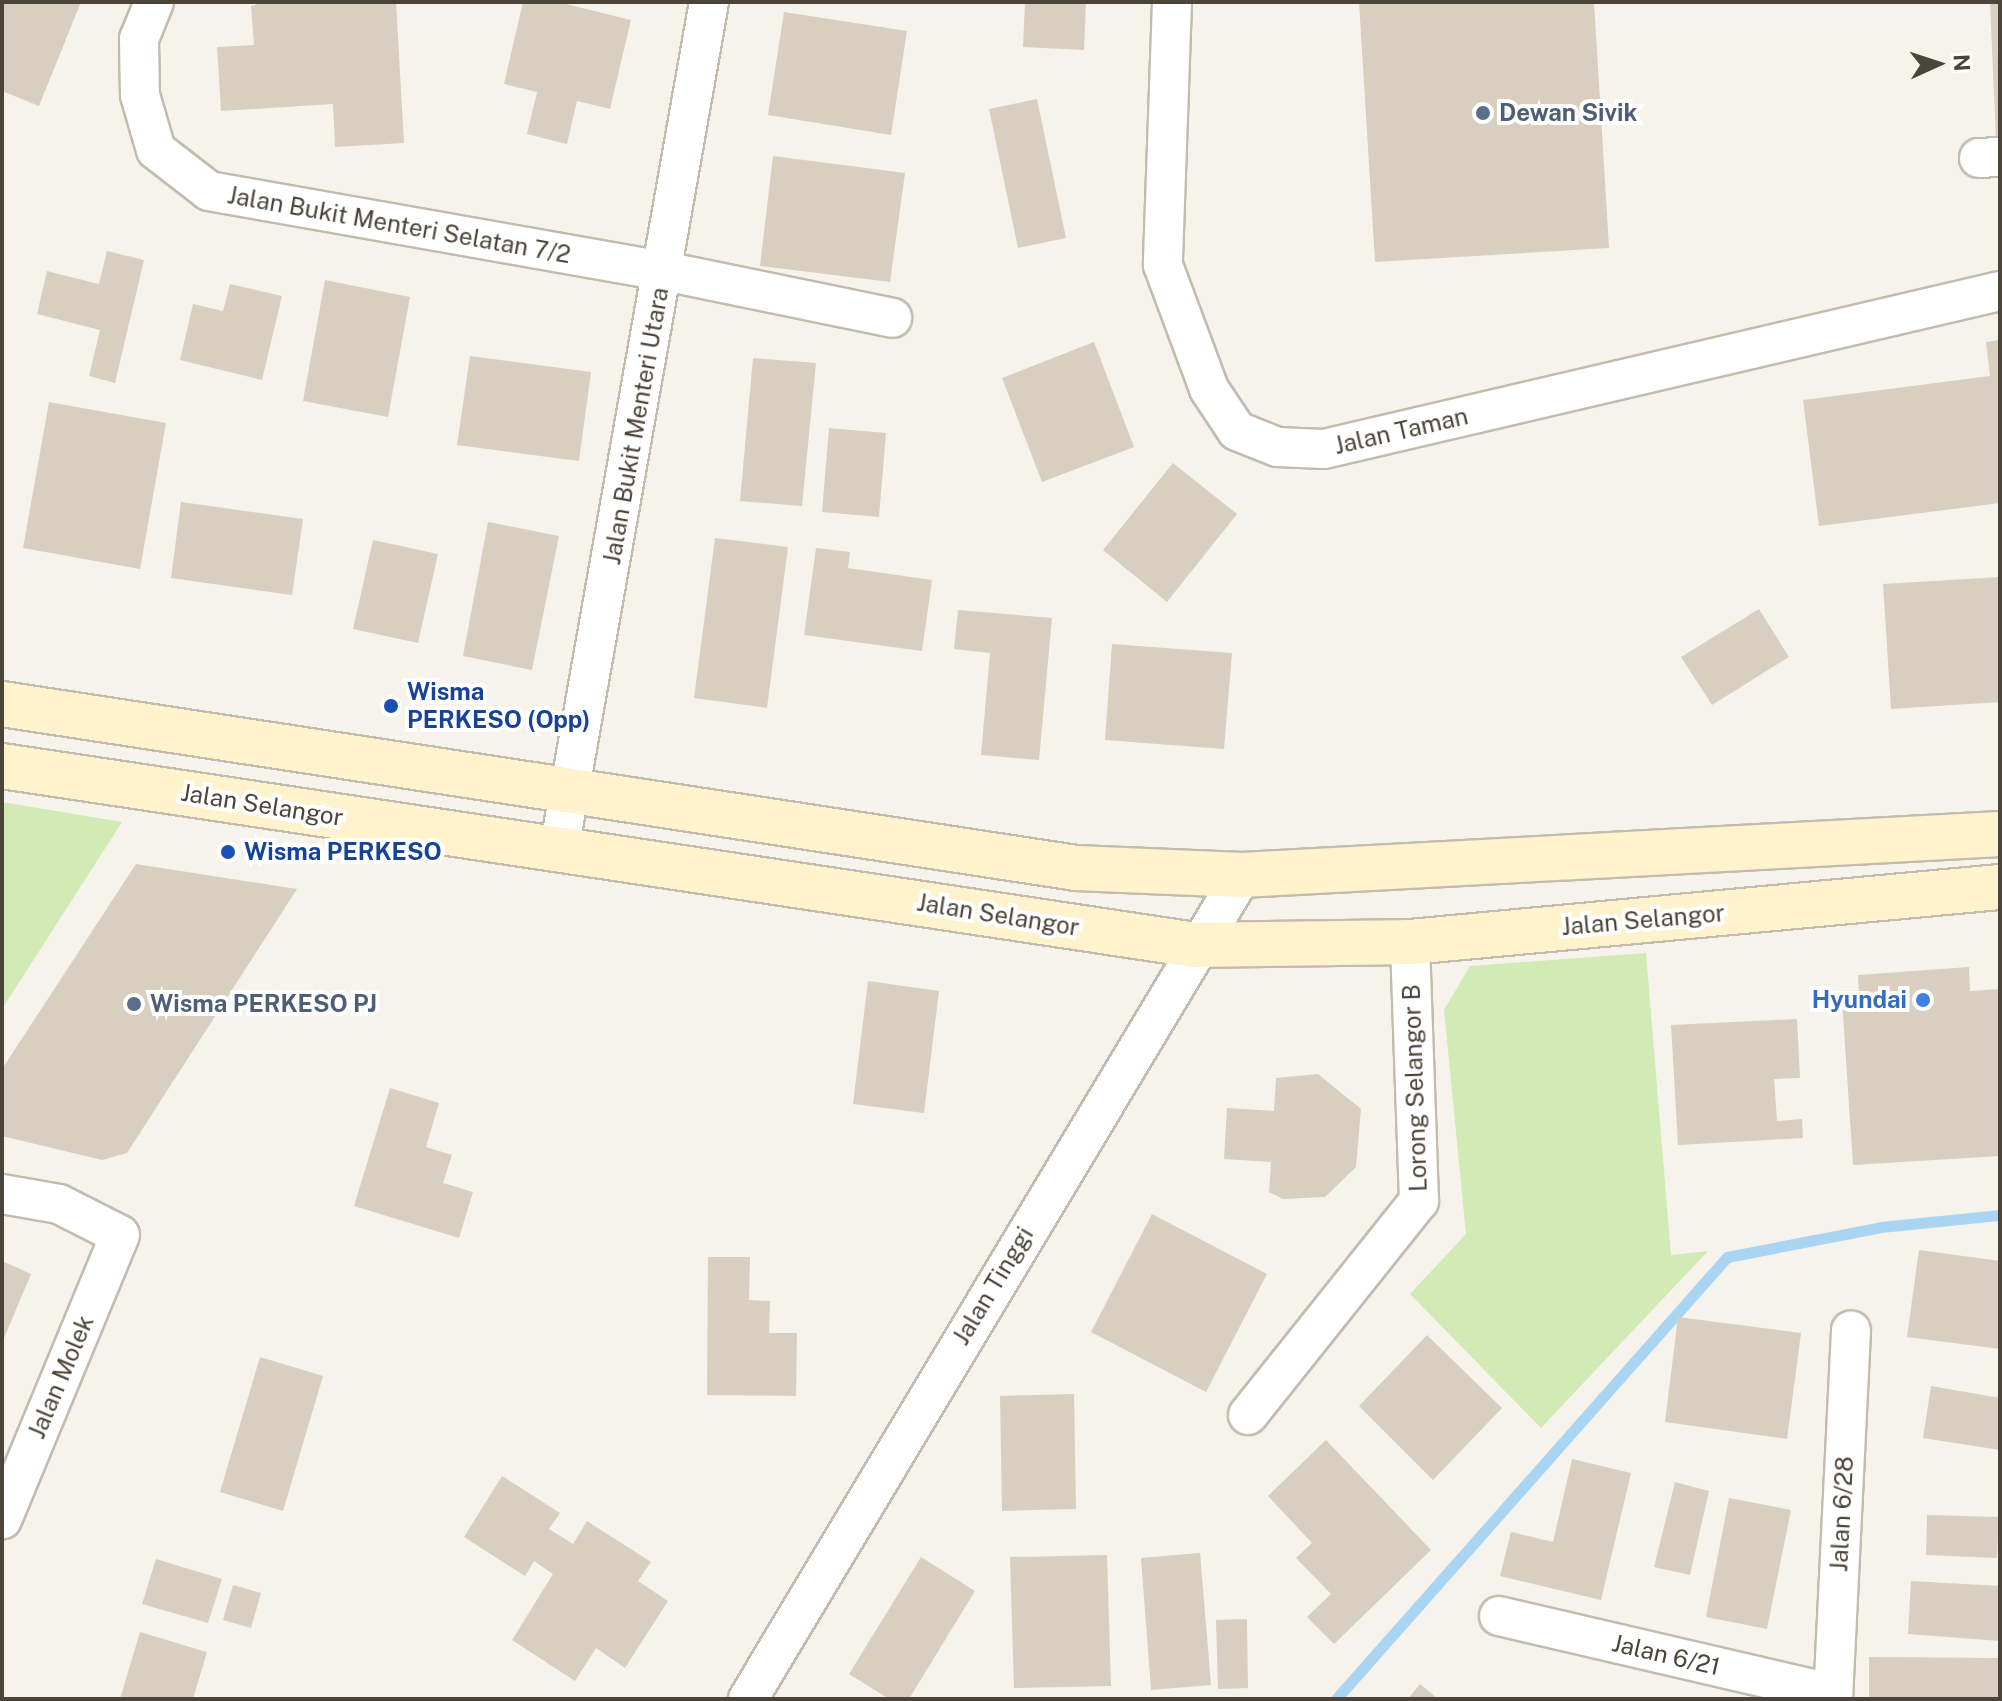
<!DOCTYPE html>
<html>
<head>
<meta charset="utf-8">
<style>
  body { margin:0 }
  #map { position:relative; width:2002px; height:1701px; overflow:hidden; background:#f6f3ec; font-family:"Public Sans",sans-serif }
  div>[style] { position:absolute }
  .green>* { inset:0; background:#d2eab5 }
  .stream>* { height:11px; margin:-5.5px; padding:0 5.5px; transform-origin:5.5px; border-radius:5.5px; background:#a9d4f2 }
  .building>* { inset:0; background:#d8cfc1 }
  .roads { filter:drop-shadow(2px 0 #c2bbae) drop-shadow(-2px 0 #c2bbae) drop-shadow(0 2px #c2bbae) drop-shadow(0 -2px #c2bbae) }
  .street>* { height:38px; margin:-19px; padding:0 19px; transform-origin:19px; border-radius:19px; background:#fff }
  .secondary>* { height:44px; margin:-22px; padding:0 22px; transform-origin:22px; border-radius:22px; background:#fff3cd }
  .dots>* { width:22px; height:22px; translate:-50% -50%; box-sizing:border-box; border:4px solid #fff; border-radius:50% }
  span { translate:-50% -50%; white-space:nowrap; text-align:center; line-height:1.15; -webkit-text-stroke:8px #fff; paint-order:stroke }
  .service-label { font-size:24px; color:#4e5e75; font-weight:700 }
  .left { translate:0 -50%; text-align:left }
  .street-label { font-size:24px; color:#4b4439 }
  .transit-label { font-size:24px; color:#164399; font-weight:700 }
  .shop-label { font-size:24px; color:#366cbe; font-weight:700 }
  .right { translate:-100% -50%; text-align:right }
  .frame { position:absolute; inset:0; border:4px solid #4b4439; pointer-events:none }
  .north { position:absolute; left:1898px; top:24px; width:80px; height:80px; -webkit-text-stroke:6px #fff; paint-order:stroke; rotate:87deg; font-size:22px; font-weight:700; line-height:32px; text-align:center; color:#4b4439 }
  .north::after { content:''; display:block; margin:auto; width:28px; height:36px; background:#4b4439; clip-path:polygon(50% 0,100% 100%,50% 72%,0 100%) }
</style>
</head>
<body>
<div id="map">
  <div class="green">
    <i style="clip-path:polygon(2px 802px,122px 822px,2px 1009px)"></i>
    <i style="clip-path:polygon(1646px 953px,1671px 1255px,1708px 1251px,1541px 1428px,1410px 1294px,1466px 1234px,1444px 1010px,1470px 966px)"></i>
  </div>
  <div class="stream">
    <i style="left:1336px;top:1699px;width:590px;rotate:-48.5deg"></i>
    <i style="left:1727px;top:1257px;width:157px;rotate:-11deg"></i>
    <i style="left:1881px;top:1227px;width:120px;rotate:-5.8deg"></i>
  </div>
  <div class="building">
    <i style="clip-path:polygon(2px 2px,81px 2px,39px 106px,2px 91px)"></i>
    <i style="clip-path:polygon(264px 2px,396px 2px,404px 143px,335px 147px,333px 104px,221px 111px,217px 47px,254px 45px,251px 6px)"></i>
    <i style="clip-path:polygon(523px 2px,558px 2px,631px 20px,610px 109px,577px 101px,567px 144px,527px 134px,537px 92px,504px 84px)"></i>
    <i style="clip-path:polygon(1025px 2px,1086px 2px,1084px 50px,1023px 47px)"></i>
    <i style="clip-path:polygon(1359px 2px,1594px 2px,1609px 248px,1375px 262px)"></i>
    <i style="clip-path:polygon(1990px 2px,2000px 2px,2000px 141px,1996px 141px)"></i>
    <i style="clip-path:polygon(784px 12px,907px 31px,891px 135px,768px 115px)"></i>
    <i style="clip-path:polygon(1037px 99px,1066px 238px,1018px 248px,989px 109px)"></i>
    <i style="clip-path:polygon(773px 156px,905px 173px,890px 282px,760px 266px)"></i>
    <i style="clip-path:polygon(107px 251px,144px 260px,115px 383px,89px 376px,100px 330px,37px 314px,47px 271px,99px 284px)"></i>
    <i style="clip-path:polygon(325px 280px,410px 297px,388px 417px,303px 401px)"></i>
    <i style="clip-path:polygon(230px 284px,282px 296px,262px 380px,180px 360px,193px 304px,223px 311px)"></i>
    <i style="clip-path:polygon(2000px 340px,2000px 503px,1819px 526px,1803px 400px,1990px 376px,1986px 342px)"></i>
    <i style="clip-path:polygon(1094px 342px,1134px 447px,1042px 482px,1002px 378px)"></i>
    <i style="clip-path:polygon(470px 356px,591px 372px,579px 461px,457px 445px)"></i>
    <i style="clip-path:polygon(753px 358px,816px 363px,802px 506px,740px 501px)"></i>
    <i style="clip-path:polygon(49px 402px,166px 423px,140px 569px,23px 548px)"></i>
    <i style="clip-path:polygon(829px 428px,886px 433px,879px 517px,822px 512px)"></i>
    <i style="clip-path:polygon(1173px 463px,1237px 514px,1167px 602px,1103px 550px)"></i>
    <i style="clip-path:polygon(181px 502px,303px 519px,292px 595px,171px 578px)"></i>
    <i style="clip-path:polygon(488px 522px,559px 536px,532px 670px,463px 656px)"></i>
    <i style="clip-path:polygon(715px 538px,788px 547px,767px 708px,694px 698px)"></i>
    <i style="clip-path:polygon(373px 540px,438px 554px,418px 643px,353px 629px)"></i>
    <i style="clip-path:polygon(816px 548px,850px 552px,848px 568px,932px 580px,922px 651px,804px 635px)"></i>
    <i style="clip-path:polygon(2000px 577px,2000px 702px,1891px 709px,1883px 584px)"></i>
    <i style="clip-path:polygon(1759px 609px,1789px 657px,1712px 705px,1681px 657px)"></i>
    <i style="clip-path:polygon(958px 610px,1052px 618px,1039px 760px,981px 755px,990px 653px,954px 649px)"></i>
    <i style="clip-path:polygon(1112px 644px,1232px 653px,1224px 749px,1105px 740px)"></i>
    <i style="clip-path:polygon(136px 864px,297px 889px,127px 1153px,102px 1160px,2px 1136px,2px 1069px)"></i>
    <i style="clip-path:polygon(1969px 967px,1970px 991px,2000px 989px,2000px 1156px,1853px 1165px,1842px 1000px,1859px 999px,1858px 975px)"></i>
    <i style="clip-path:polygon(868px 981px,939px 991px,924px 1113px,853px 1104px)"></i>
    <i style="clip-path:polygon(1797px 1019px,1800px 1078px,1774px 1079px,1777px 1121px,1802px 1119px,1803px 1138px,1678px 1145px,1671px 1025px)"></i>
    <i style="clip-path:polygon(1318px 1074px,1361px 1109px,1356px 1167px,1325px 1197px,1283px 1199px,1269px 1192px,1271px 1162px,1224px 1159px,1227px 1108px,1274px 1111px,1276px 1078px)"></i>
    <i style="clip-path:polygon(390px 1088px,439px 1103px,426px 1147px,452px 1155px,443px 1183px,473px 1192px,459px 1238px,354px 1206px)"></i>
    <i style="clip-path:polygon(1152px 1214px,1267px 1274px,1206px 1392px,1091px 1332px)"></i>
    <i style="clip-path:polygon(1919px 1250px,2000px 1261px,2000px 1349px,1907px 1337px)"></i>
    <i style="clip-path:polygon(708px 1257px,750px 1257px,749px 1300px,770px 1301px,769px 1333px,797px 1333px,796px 1396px,707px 1395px)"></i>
    <i style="clip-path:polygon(2px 1261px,31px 1274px,2px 1343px)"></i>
    <i style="clip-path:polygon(1678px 1317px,1801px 1333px,1787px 1439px,1665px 1422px)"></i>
    <i style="clip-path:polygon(1427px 1335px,1502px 1408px,1433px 1480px,1359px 1406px)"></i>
    <i style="clip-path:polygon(260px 1357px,323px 1376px,283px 1511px,220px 1492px)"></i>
    <i style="clip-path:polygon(1931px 1386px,2000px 1398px,2000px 1450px,1923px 1438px)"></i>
    <i style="clip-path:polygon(1074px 1394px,1076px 1509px,1002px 1511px,1000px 1396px)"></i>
    <i style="clip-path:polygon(1326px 1440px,1431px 1550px,1334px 1644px,1307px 1617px,1331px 1594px,1296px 1558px,1312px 1543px,1268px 1496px)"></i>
    <i style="clip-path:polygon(1572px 1459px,1631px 1473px,1601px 1600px,1500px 1576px,1511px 1532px,1553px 1542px)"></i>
    <i style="clip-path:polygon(502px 1476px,560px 1513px,549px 1529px,573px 1544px,587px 1521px,651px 1562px,638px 1581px,668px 1601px,625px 1668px,596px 1648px,575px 1681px,512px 1640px,553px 1574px,534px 1561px,525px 1576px,464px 1537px)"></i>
    <i style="clip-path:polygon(1675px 1482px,1709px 1491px,1690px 1575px,1654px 1567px)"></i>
    <i style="clip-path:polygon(1729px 1498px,1791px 1510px,1767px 1629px,1706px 1617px)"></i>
    <i style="clip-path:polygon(1927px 1515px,1999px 1517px,1997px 1558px,1926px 1555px)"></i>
    <i style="clip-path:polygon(1200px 1553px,1211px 1685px,1151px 1690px,1141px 1558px)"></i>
    <i style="clip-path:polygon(1107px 1555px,1111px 1686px,1014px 1688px,1010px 1557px)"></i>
    <i style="clip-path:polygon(921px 1557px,975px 1591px,909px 1699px,889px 1699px,849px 1674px)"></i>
    <i style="clip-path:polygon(156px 1559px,222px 1579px,208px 1623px,142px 1604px)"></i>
    <i style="clip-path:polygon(1911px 1581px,2000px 1586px,2000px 1641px,1908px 1634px)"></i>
    <i style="clip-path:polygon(233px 1585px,261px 1593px,251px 1628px,223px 1620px)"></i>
    <i style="clip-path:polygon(1247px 1619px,1248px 1688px,1218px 1689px,1216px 1620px)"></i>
    <i style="clip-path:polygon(140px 1632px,207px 1652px,193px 1699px,120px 1699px)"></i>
    <i style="clip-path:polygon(1869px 1657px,2000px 1658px,2000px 1699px,1869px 1699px)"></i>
    <i style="clip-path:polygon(1420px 1684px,1438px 1699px,1408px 1699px)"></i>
  </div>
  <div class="roads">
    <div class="street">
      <i style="left:154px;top:2px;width:40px;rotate:112deg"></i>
      <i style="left:139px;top:39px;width:56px;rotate:89deg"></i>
      <i style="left:140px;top:95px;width:57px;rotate:73.8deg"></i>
      <i style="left:156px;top:150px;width:67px;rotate:37.7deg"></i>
      <i style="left:209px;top:191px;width:462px;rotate:10deg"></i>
      <i style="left:664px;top:271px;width:233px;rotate:11.6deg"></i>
      <i style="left:1172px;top:2px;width:263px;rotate:92deg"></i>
      <i style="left:1163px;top:265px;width:132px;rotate:69.6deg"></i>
      <i style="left:1209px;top:389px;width:50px;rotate:56.3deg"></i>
      <i style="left:1237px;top:431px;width:43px;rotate:21.8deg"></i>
      <i style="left:1277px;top:447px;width:47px;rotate:2.4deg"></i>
      <i style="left:1324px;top:449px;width:694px;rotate:-13.16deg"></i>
      <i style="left:1979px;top:158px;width:21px;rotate:-3deg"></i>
      <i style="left:559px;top:850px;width:861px;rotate:-79.97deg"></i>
      <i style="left:2px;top:1194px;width:58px;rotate:10deg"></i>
      <i style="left:59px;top:1204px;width:68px;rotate:26.9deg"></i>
      <i style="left:120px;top:1235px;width:308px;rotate:112.5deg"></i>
      <i style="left:1248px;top:1415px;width:274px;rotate:-51.4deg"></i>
      <i style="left:1419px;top:1201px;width:259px;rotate:-92deg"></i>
      <i style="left:1499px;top:1616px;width:343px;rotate:13.1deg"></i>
      <i style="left:748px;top:1699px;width:961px;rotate:-59.06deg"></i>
      <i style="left:1833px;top:1699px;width:369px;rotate:-87.2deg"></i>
    </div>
    <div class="secondary">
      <i style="left:2px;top:704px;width:1086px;rotate:8.68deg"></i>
      <i style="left:1076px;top:868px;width:166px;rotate:2.4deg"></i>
      <i style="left:1242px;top:875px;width:759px;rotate:-3.1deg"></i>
      <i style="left:2px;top:766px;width:1207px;rotate:8.53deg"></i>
      <i style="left:1196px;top:945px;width:214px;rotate:-0.8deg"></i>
      <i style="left:1410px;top:942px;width:593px;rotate:-5.33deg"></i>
    </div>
  </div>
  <div class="dots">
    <i style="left:1483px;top:113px;background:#5c6f8a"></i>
    <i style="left:391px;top:706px;background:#1a4fb4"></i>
    <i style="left:228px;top:852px;background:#1a4fb4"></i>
    <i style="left:1923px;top:1000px;background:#3f7fe0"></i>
    <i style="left:134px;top:1004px;background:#5c6f8a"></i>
  </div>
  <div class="service-label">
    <span class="left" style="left:1499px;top:113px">Dewan Sivik</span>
    <span class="left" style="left:150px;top:1004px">Wisma PERKESO PJ</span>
  </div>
  <div class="street-label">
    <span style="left:399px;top:225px;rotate:10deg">Jalan Bukit Menteri Selatan 7/2</span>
    <span style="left:636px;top:426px;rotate:-80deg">Jalan Bukit Menteri Utara</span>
    <span style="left:1401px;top:431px;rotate:-13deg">Jalan Taman</span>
    <span style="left:262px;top:805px;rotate:9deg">Jalan Selangor</span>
    <span style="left:998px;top:915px;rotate:9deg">Jalan Selangor</span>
    <span style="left:1643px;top:920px;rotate:-5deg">Jalan Selangor</span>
    <span style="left:1415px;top:1088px;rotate:-92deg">Lorong Selangor B</span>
    <span style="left:993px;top:1286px;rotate:-59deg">Jalan Tinggi</span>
    <span style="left:61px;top:1377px;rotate:-67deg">Jalan Molek</span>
    <span style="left:1842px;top:1514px;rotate:-87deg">Jalan 6/28</span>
    <span style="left:1666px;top:1655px;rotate:13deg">Jalan 6/21</span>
  </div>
  <div class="transit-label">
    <span class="left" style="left:407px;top:706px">Wisma<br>PERKESO (Opp)</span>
    <span class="left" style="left:244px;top:852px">Wisma PERKESO</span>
  </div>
  <div class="shop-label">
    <span class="right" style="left:1907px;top:1000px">Hyundai</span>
  </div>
  <div class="frame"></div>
  <div class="north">N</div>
</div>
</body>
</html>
